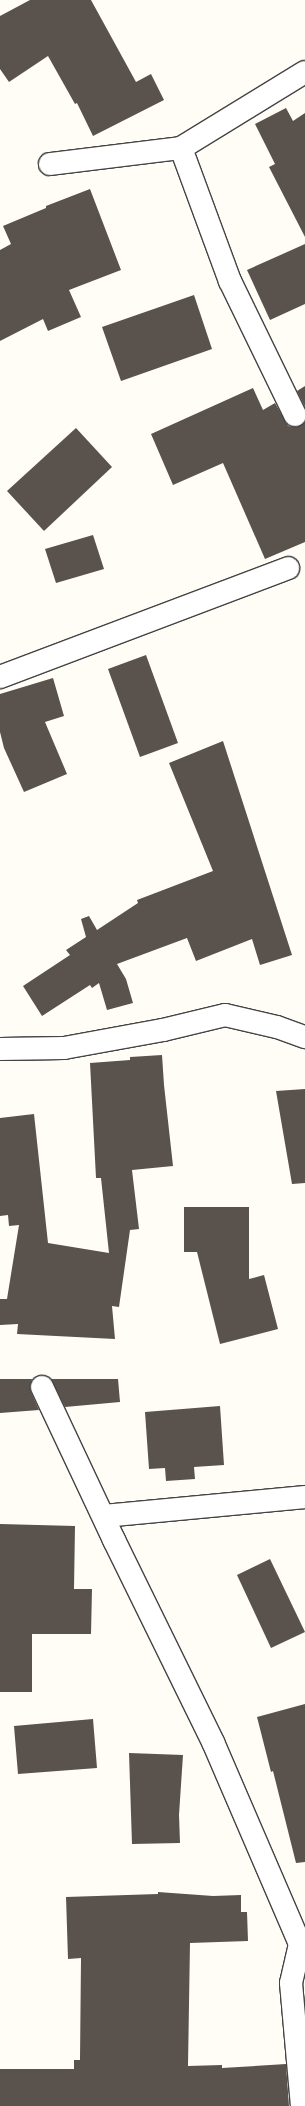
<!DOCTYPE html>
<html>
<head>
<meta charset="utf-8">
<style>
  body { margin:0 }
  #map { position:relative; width:305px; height:2106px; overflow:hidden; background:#fffdf5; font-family:Spectral,serif }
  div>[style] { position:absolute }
  .building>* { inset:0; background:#5a524d }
  .roads { filter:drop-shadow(1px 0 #444) drop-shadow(-1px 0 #444) drop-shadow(0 1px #444) drop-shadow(0 -1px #444) }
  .minor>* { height:22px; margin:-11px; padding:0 11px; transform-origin:11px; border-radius:11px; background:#fff }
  span { translate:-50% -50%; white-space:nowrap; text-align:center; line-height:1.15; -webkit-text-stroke:4px #fff; paint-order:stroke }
</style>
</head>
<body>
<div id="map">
  <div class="building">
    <i style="clip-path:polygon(30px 0,91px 0,136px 82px,151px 74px,164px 100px,93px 136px,77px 103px,75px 104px,48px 56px,9px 82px,0 69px,0 16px)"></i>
    <i style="clip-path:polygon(286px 108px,293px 121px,305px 113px,305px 237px,269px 167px,275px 164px,255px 124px)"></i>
    <i style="clip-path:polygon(90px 189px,121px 270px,69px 290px,81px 317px,48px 331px,43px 319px,0 341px,0 250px,11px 244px,3px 226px,46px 208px,46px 206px)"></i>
    <i style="clip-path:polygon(305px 244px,305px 304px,270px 320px,247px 270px)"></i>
    <i style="clip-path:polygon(194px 295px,212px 349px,121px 381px,102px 327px)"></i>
    <i style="clip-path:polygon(305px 386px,305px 407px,297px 391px)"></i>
    <i style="clip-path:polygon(253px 388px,263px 410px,275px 403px,288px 426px,294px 427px,305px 422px,305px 542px,265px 559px,223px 463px,173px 485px,151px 434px)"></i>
    <i style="clip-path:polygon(76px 428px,112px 467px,44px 531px,7px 491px)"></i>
    <i style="clip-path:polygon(93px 535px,104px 569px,56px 583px,45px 549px)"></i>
    <i style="clip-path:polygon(146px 655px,178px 743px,140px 757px,108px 669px)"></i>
    <i style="clip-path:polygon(53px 678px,64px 716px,45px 722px,67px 774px,24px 792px,4px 748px,0 732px,0 694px)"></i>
    <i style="clip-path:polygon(223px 741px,292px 955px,260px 965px,252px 939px,196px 961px,187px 938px,117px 964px,126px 979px,133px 1003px,107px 1010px,99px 983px,92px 988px,90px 985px,42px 1016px,23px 986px,70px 955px,66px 950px,86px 937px,81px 919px,89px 916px,97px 930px,138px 903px,137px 900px,213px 871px,169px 763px)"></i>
    <i style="clip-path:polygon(162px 1055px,164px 1085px,173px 1166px,132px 1170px,139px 1229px,130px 1230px,119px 1307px,112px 1306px,115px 1339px,17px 1334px,18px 1324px,0 1325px,0 1299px,7px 1299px,19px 1225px,9px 1226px,8px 1215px,0 1216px,0 1118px,34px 1114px,48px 1243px,109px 1253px,101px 1178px,96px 1178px,90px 1063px,130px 1060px,130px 1057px)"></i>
    <i style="clip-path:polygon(305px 1089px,305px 1183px,292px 1184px,276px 1091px)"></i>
    <i style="clip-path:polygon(184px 1207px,249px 1207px,249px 1279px,264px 1275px,278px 1329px,220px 1344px,197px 1252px,184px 1252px)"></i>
    <i style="clip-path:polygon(0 1379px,32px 1379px,30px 1386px,31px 1392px,39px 1410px,0 1413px)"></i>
    <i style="clip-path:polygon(51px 1379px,118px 1379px,120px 1402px,65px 1407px)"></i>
    <i style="clip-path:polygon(220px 1406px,224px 1465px,194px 1467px,195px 1479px,166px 1481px,165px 1468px,149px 1469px,145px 1412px)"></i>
    <i style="clip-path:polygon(0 1524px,75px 1526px,74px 1589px,92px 1589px,91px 1634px,32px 1634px,32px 1692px,0 1692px)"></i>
    <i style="clip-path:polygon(270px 1559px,305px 1632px,271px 1648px,237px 1575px)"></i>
    <i style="clip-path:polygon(305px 1704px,305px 1862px,296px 1863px,273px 1771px,271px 1772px,257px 1717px)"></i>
    <i style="clip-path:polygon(93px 1719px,97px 1768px,18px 1774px,14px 1726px)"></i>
    <i style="clip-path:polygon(129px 1753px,183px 1755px,179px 1815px,180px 1843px,132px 1844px)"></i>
    <i style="clip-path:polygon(158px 1892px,213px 1896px,241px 1895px,241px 1912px,247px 1912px,248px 1941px,190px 1943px,188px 2066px,222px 2065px,222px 2068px,286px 2064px,289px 2106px,0 2106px,0 2069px,74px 2069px,74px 2060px,80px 2060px,81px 1958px,68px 1959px,66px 1897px,158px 1894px)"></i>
  </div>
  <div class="roads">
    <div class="minor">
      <i style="left:181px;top:148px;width:142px;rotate:69.8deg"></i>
      <i style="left:230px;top:281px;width:149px;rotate:64.1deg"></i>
      <i style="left:50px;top:164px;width:132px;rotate:-7deg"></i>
      <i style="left:181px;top:148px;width:145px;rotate:-31.5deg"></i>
      <i style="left:0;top:677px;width:308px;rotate:-20.7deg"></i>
      <i style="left:0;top:1049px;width:64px;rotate:-0.9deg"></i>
      <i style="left:64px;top:1048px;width:101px;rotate:-10.3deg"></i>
      <i style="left:163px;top:1030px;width:64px;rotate:-13.6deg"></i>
      <i style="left:225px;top:1015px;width:53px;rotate:13deg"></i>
      <i style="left:277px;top:1027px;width:30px;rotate:20deg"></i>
      <i style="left:42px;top:1387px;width:169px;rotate:64.8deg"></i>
      <i style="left:114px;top:1540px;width:225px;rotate:63.9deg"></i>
      <i style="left:213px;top:1742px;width:220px;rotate:66.7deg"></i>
      <i style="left:300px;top:1944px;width:40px;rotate:103deg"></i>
      <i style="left:291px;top:1983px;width:123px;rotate:84.9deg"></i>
      <i style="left:104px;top:1516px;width:202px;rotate:-5.4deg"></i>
    </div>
  </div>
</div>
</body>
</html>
